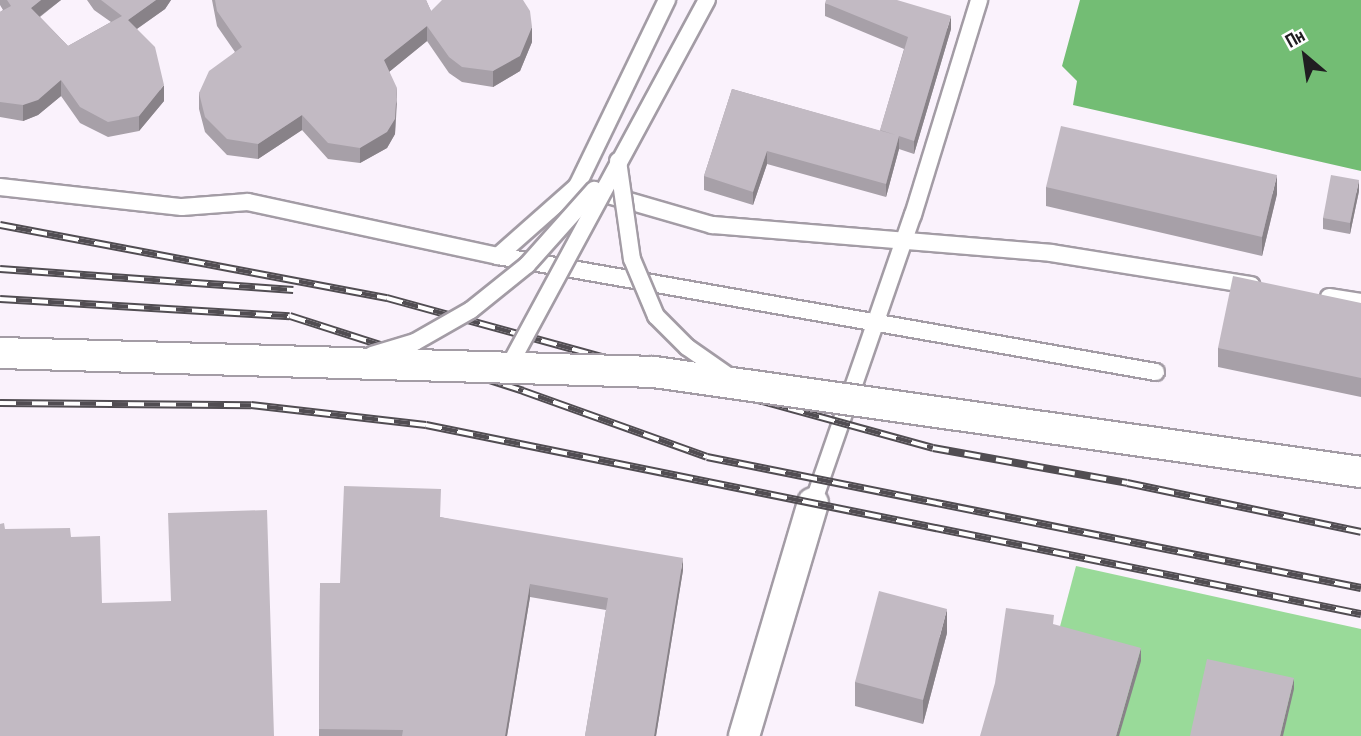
<!DOCTYPE html>
<html>
<head>
<meta charset="utf-8">
<style>
  body { margin:0 }
  #map { position:relative; width:1361px; height:736px; overflow:hidden; background:#faf2fc; font-family:"PT Sans Narrow",sans-serif }
  div>[style] { position:absolute }
  .green>* { inset:0; background:#99da99 }
  .water>* { inset:0; background:#73bd74 }
  .roads { filter:drop-shadow(2px 0 #a39ca5) drop-shadow(-2px 0 #a39ca5) drop-shadow(0 2px #a39ca5) drop-shadow(0 -2px #a39ca5) }
  .service>* { height:16px; margin:-8px; padding:0 8px; transform-origin:8px; border-radius:8px; background:#fff }
  .minor>* { height:30px; margin:-15px; padding:0 15px; transform-origin:15px; border-radius:15px; background:#fff }
  .rail>* { height:8px; margin-top:-4px; transform-origin:0; background:repeating-linear-gradient(90deg,#fff 0 16px,#514d52 0 32px); box-sizing:border-box; border-block:2px solid #514d52 }
  .bridges { filter:drop-shadow(2px 0 #a39ca5) drop-shadow(-2px 0 #a39ca5) drop-shadow(0 2px #a39ca5) drop-shadow(0 -2px #a39ca5) }
  .service-bridge>* { height:16px; margin:-8px; padding:0 8px; transform-origin:8px; border-radius:8px; background:#fff }
  .minor-bridge>* { height:30px; margin:-15px; padding:0 15px; transform-origin:15px; border-radius:15px; background:#fff }
  .wall>* { inset:0; background:#a7a0a8 }
  .shaded-wall>* { inset:0; background:#888288 }
  .building>* { inset:0; background:#c2bac3 }
  span { translate:-50% -50%; white-space:nowrap; text-align:center; line-height:1.15; -webkit-text-stroke:5px #fff; paint-order:stroke }
  .north { position:absolute; left:1270px; top:21px; width:70px; height:70px; -webkit-text-stroke:5px #fff; paint-order:stroke; rotate:331deg; font-size:19px; font-weight:700; line-height:28px; text-align:center; color:#201d21 }
  .north::after { content:''; display:block; margin:auto; width:24px; height:32px; background:#201d21; clip-path:polygon(50% 0,100% 100%,50% 72%,0 100%) }
</style>
</head>
<body>
<div id="map">
  <div class="green">
    <i style="clip-path:polygon(1076px 566px,1361px 629px,1361px 736px,1031px 736px)"></i>
  </div>
  <div class="water">
    <i style="clip-path:polygon(1080px 0,1361px 0,1361px 171px,1073px 105px,1077px 81px,1062px 66px)"></i>
  </div>
  <div class="roads">
    <div class="service">
      <i style="left:577px;top:186px;width:141px;rotate:16.1deg"></i>
      <i style="left:712px;top:225px;width:340px;rotate:4.7deg"></i>
      <i style="left:1051px;top:253px;width:203px;rotate:9.1deg"></i>
      <i style="left:0;top:187px;width:183px;rotate:6.3deg"></i>
      <i style="left:182px;top:207px;width:66px;rotate:-4.3deg"></i>
      <i style="left:248px;top:202px;width:256px;rotate:12.2deg"></i>
      <i style="left:498px;top:256px;width:668px;rotate:10deg"></i>
      <i style="left:498px;top:256px;width:106px;rotate:-41.5deg"></i>
      <i style="left:577px;top:186px;width:207px;rotate:-64.2deg"></i>
      <i style="left:1329px;top:297px;width:32px;rotate:9deg"></i>
      <i style="left:813px;top:503px;width:305px;rotate:-70.9deg"></i>
      <i style="left:913px;top:215px;width:225px;rotate:-72.9deg"></i>
    </div>
    <div class="minor">
      <i style="left:744px;top:736px;width:243px;rotate:-73.5deg"></i>
    </div>
  </div>
  <div class="rail">
    <i style="left:0;top:225px;width:394px;rotate:10.7deg"></i>
    <i style="left:387px;top:298px;width:566px;rotate:15.36deg"></i>
    <i style="left:933px;top:448px;width:197px;rotate:10.2deg"></i>
    <i style="left:1127px;top:483px;width:239px;rotate:11.8deg"></i>
    <i style="left:0;top:269px;width:294px;rotate:4.1deg"></i>
    <i style="left:0;top:299px;width:290px;rotate:3.4deg"></i>
    <i style="left:290px;top:316px;width:245px;rotate:17.8deg"></i>
    <i style="left:523px;top:391px;width:195px;rotate:19.7deg"></i>
    <i style="left:707px;top:457px;width:667px;rotate:11.33deg"></i>
    <i style="left:0;top:403px;width:251px;rotate:0.5deg"></i>
    <i style="left:251px;top:405px;width:176px;rotate:6.5deg"></i>
    <i style="left:426px;top:425px;width:954px;rotate:11.43deg"></i>
  </div>
  <div class="bridges">
    <div class="service-bridge">
      <i style="left:618px;top:161px;width:99px;rotate:81.9deg"></i>
      <i style="left:632px;top:259px;width:62px;rotate:67.2deg"></i>
      <i style="left:656px;top:316px;width:44px;rotate:45deg"></i>
      <i style="left:687px;top:347px;width:52px;rotate:34.9deg"></i>
      <i style="left:372px;top:355px;width:45px;rotate:-16.8deg"></i>
      <i style="left:415px;top:342px;width:64px;rotate:-29.7deg"></i>
      <i style="left:471px;top:310px;width:72px;rotate:-38.8deg"></i>
      <i style="left:527px;top:265px;width:101px;rotate:-48.2deg"></i>
      <i style="left:509px;top:366px;width:416px;rotate:-61.6deg"></i>
    </div>
    <div class="minor-bridge">
      <i style="left:0;top:353px;width:654px;rotate:1.66deg"></i>
      <i style="left:654px;top:372px;width:714px;rotate:8.05deg"></i>
    </div>
  </div>
  <div class="wall">
    <i style="clip-path:polygon(0 0,61px 0,40px 17px,68px 46px,111px 22px,94px 10px,87px 0,171px 0,165px 9px,137px 29px,164px 101px,139px 131px,108px 137px,80px 123px,61px 96px,38px 115px,23px 121px,0 117px,0 12px,3px 10px,0 5px)"></i>
    <i style="clip-path:polygon(212px 0,426px 0,431px 11px,532px 42px,520px 71px,493px 87px,462px 82px,449px 73px,427px 41px,389px 72px,397px 104px,395px 134px,387px 148px,360px 163px,328px 159px,302px 130px,258px 159px,227px 155px,205px 132px,199px 109px,199px 93px,235px 52px,217px 26px)"></i>
    <i style="clip-path:polygon(825px 3px,951px 29px,914px 154px,899px 149px,886px 197px,767px 164px,753px 205px,704px 190px,704px 176px,732px 89px,880px 131px,904px 49px,825px 16px)"></i>
    <i style="clip-path:polygon(1046px 187px,1277px 194px,1262px 256px,1046px 206px)"></i>
    <i style="clip-path:polygon(1359px 191px,1350px 234px,1323px 229px,1323px 218px)"></i>
    <i style="clip-path:polygon(1361px 303px,1361px 397px,1218px 367px,1218px 348px)"></i>
    <i style="clip-path:polygon(440px 517px,683px 570px,656px 736px,585px 736px,606px 610px,530px 597px,507px 736px,319px 736px,320px 583px,340px 583px)"></i>
    <i style="clip-path:polygon(947px 633px,923px 724px,855px 706px,855px 682px)"></i>
  </div>
  <div class="shaded-wall">
    <i style="clip-path:polygon(41px 0,61px 0,31px 23px,31px 8px)"></i>
    <i style="clip-path:polygon(156px 0,171px 0,165px 9px,128px 35px,128px 20px)"></i>
    <i style="clip-path:polygon(951px 16px,951px 29px,914px 154px,914px 141px)"></i>
    <i style="clip-path:polygon(427px 26px,427px 41px,384px 76px,384px 60px)"></i>
    <i style="clip-path:polygon(532px 27px,532px 42px,520px 71px,493px 87px,493px 71px)"></i>
    <i style="clip-path:polygon(61px 80px,61px 96px,38px 115px,23px 121px,23px 105px)"></i>
    <i style="clip-path:polygon(164px 85px,164px 101px,139px 131px,139px 116px)"></i>
    <i style="clip-path:polygon(397px 88px,395px 134px,387px 148px,360px 163px,360px 148px)"></i>
    <i style="clip-path:polygon(302px 115px,302px 130px,258px 159px,258px 144px)"></i>
    <i style="clip-path:polygon(899px 136px,899px 149px,886px 197px,886px 184px)"></i>
    <i style="clip-path:polygon(767px 151px,767px 164px,753px 205px,753px 192px)"></i>
    <i style="clip-path:polygon(1277px 175px,1277px 194px,1262px 256px,1262px 237px)"></i>
    <i style="clip-path:polygon(1359px 180px,1359px 191px,1350px 234px,1350px 223px)"></i>
    <i style="clip-path:polygon(683px 558px,683px 570px,656px 736px,654px 736px)"></i>
    <i style="clip-path:polygon(530px 584px,530px 597px,507px 736px,505px 736px)"></i>
    <i style="clip-path:polygon(947px 609px,947px 633px,923px 724px,923px 700px)"></i>
    <i style="clip-path:polygon(1141px 648px,1141px 661px,1119px 736px,1116px 736px)"></i>
    <i style="clip-path:polygon(1294px 678px,1294px 689px,1283px 736px,1280px 736px)"></i>
  </div>
  <div class="building">
    <i style="clip-path:polygon(7px 0,41px 0,31px 8px,68px 46px,122px 16px,101px 0,156px 0,128px 20px,155px 47px,164px 85px,139px 116px,108px 122px,80px 107px,61px 80px,38px 100px,23px 105px,0 102px,0 12px,11px 6px)"></i>
    <i style="clip-path:polygon(215px 0,426px 0,431px 11px,442px 0,523px 0,530px 11px,532px 27px,520px 56px,493px 71px,462px 67px,449px 57px,427px 26px,384px 60px,397px 88px,395px 119px,387px 132px,360px 148px,328px 143px,302px 115px,258px 144px,227px 139px,205px 117px,199px 93px,209px 71px,242px 47px,217px 11px)"></i>
    <i style="clip-path:polygon(826px 0,897px 0,951px 16px,914px 141px,899px 136px,886px 184px,767px 151px,753px 192px,704px 176px,732px 89px,896px 135px,880px 130px,908px 37px,825px 3px)"></i>
    <i style="clip-path:polygon(1061px 126px,1277px 175px,1262px 237px,1046px 187px)"></i>
    <i style="clip-path:polygon(1331px 175px,1359px 180px,1350px 223px,1323px 218px)"></i>
    <i style="clip-path:polygon(1233px 276px,1361px 303px,1361px 378px,1218px 348px)"></i>
    <i style="clip-path:polygon(344px 486px,441px 489px,440px 517px,683px 558px,654px 736px,585px 736px,608px 598px,530px 584px,505px 736px,402px 736px,403px 730px,319px 729px,320px 583px,340px 583px)"></i>
    <i style="clip-path:polygon(267px 510px,274px 736px,0 736px,0 524px,4px 523px,5px 529px,70px 528px,71px 537px,100px 536px,102px 603px,171px 601px,168px 513px)"></i>
    <i style="clip-path:polygon(879px 591px,947px 609px,923px 700px,855px 682px)"></i>
    <i style="clip-path:polygon(1006px 608px,1054px 615px,1053px 624px,1141px 648px,1116px 736px,980px 736px,995px 683px)"></i>
    <i style="clip-path:polygon(1207px 659px,1294px 678px,1280px 736px,1190px 736px)"></i>
  </div>
  <div class="north">Пн</div>
</div>
</body>
</html>
